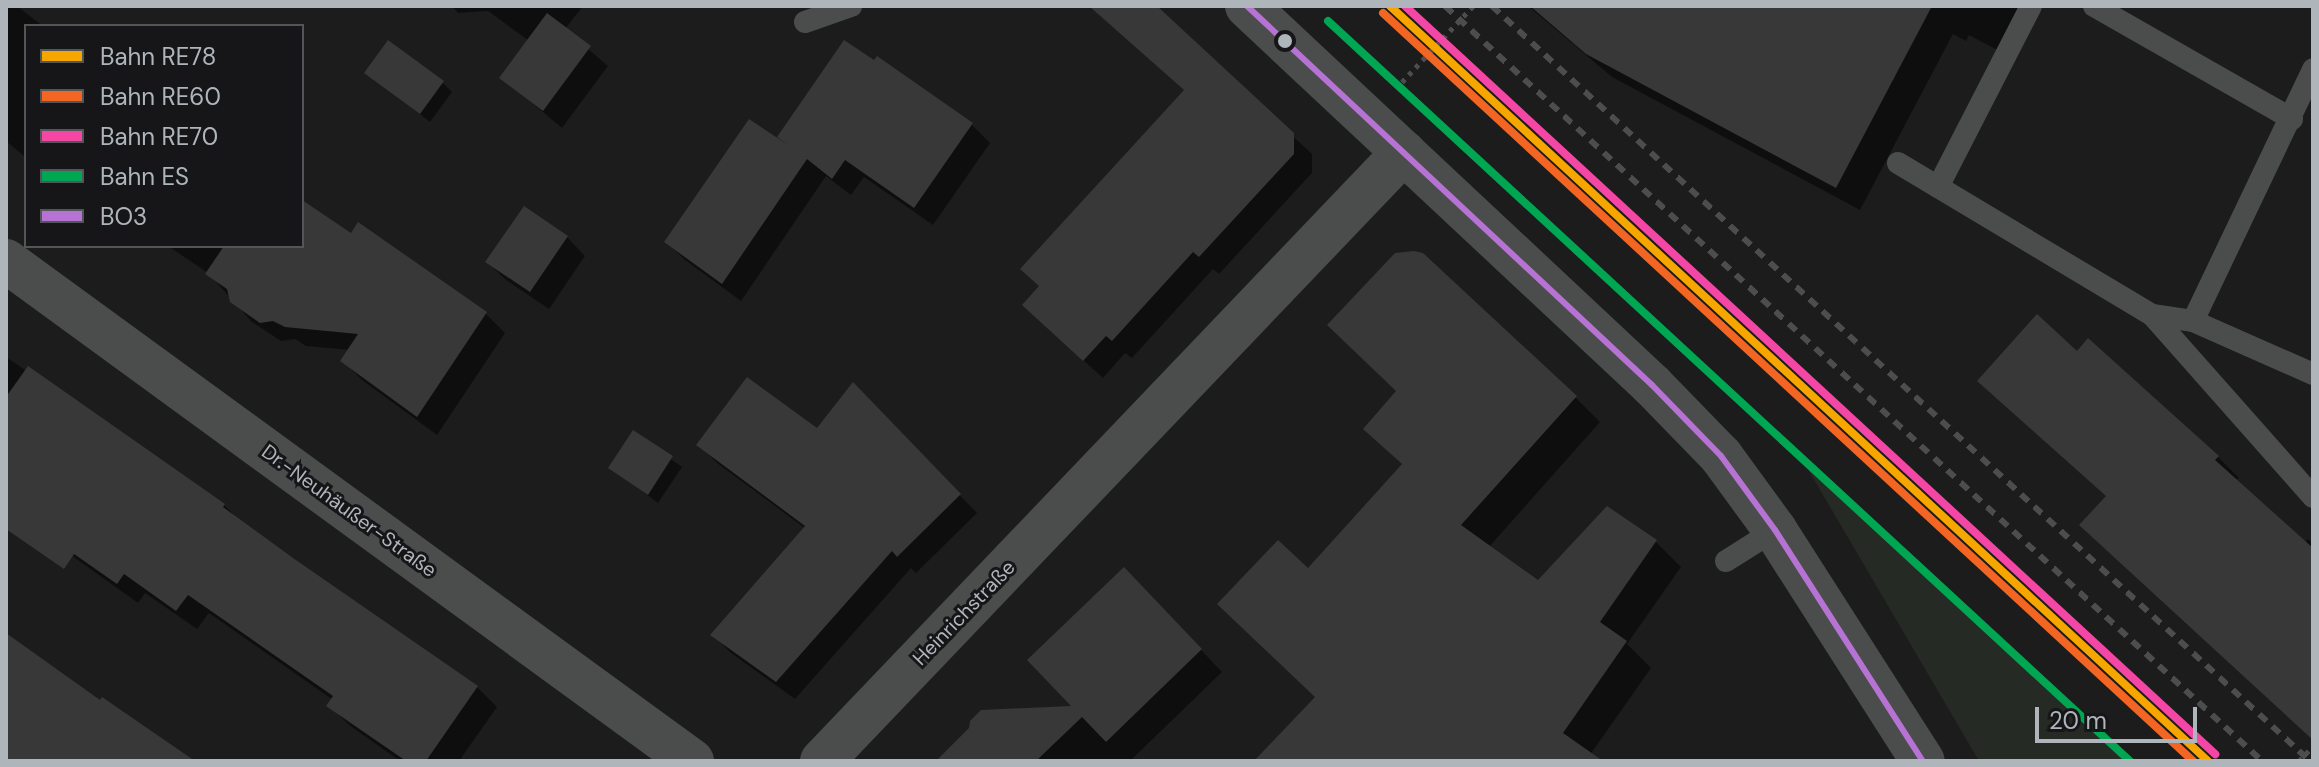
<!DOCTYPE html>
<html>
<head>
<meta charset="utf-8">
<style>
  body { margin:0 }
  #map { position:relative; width:2319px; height:767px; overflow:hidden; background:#1c1c1c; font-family:"DM Sans",sans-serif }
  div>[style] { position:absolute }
  .green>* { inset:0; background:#252a24 }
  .shadow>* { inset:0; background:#0007 }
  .building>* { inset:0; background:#383839 }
  .path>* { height:5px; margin-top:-2.5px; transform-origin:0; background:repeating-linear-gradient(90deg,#4c4d4f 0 4px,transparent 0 10px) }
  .service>* { height:22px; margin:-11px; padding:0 11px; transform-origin:11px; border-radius:11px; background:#4b4d4d }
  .minor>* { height:44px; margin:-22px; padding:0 22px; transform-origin:22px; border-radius:22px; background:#4b4d4d }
  .rail>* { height:6px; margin-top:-3px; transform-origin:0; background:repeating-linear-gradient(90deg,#4c4d4d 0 10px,transparent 0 18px) }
  .bus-1>* { height:6px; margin:-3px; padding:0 3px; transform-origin:3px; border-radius:3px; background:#b673d3 }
  .rail-1>* { height:8px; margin:-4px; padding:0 4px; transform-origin:4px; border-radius:4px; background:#f7a600 }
  .rail-2>* { height:8px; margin:-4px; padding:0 4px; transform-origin:4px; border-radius:4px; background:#f26522 }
  .rail-3>* { height:8px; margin:-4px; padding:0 4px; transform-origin:4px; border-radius:4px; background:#f346a5 }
  .rail-4>* { height:8px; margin:-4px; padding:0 4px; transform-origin:4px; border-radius:4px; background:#00a651 }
  .dots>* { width:22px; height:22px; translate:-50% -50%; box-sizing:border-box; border:4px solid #161618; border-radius:50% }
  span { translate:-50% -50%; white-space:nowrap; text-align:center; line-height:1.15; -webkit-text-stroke:6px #161618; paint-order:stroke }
  .street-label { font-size:20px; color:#afb6bb }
  .frame { position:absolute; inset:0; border:8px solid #afb6bb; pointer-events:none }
  .legend { position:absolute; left:24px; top:24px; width:280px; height:224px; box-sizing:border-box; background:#161618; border:2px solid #535659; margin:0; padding:10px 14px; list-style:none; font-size:24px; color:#afb6bb }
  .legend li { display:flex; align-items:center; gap:16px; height:40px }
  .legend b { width:40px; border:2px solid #535659 }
  .scale { position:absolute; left:2035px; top:707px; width:162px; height:36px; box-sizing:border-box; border:4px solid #afb6bb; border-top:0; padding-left:10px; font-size:24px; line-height:28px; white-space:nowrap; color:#afb6bb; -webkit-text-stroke:6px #161618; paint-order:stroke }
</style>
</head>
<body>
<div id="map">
  <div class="green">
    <i style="clip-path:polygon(1799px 454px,2125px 761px,1979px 761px)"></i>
  </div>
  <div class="shadow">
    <i style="clip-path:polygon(6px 6px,17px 6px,43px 26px,26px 26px,24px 156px,6px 141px)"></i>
    <i style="clip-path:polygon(452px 6px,583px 6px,565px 29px,608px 66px,562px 128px,502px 78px,529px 41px,488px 11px,458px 13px)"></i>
    <i style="clip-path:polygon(1092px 6px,1153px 6px,1312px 154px,1312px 173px,1219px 274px,1213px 269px,1132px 358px,1125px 353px,1103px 378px,1043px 324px,1185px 91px)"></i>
    <i style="clip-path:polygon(1528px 6px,2031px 6px,2001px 52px,1969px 35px,1966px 41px,1953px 34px,1860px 210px,1612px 77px)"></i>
    <i style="clip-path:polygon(877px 59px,972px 125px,990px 143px,933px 225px,864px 177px,851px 195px,826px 176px,741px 301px,685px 260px,666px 242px,788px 145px,780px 137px)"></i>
    <i style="clip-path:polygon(366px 72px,443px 83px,452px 92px,430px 122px)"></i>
    <i style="clip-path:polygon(302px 203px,351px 236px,485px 313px,505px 333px,437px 435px,362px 380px,342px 360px,350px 350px,306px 346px,295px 339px,281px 341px,252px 322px,208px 273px,168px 246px,302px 246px)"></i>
    <i style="clip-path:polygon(567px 237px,585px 256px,549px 309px,506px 280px,487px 262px)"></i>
    <i style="clip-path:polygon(2077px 353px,2218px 457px,2239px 478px,2235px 481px,2304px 543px,2308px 539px,2313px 543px,2313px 726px,2108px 497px)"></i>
    <i style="clip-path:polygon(6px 357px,224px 505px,244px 525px,477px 687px,497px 707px,459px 761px,400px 761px,349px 725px,329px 705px,333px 700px,209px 613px,197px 629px,145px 593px,138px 603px,75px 558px,6px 477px)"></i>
    <i style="clip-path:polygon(853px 385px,977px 513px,916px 573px,911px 568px,795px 699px,731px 653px,713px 635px,806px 529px,717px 463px,699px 445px,817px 431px)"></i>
    <i style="clip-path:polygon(1575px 397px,1600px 422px,1489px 547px,1538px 583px,1607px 509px,1656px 542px,1681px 567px,1627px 644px,1651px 668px,1590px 755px,1600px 761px,1257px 761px,1317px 698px,1308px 571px,1404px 466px,1391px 454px)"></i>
    <i style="clip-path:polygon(633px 433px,682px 467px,658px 503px,611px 468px)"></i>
    <i style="clip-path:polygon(1145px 591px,1222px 672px,1130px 761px,938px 761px,971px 729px,1076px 708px)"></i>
  </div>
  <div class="building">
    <i style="clip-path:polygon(1089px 6px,1157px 6px,1294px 133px,1294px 154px,1199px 257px,1193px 252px,1112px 341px,1106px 336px,1083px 361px,1022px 305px,1039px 286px,1020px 269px,1184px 90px)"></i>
    <i style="clip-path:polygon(1530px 6px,1932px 6px,1836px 188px,1586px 54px)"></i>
    <i style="clip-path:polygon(547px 13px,591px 46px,543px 111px,499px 78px)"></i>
    <i style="clip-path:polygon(388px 40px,444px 81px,420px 114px,364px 73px)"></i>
    <i style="clip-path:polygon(844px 40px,874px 60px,877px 56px,973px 123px,914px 208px,845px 160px,832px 179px,807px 159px,722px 284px,664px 242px,749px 119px,788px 145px,777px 137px)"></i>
    <i style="clip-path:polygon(302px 200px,351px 233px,358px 222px,487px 312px,417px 417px,340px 361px,358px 334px,285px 327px,273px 321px,260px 323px,230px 302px,227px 289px,205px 274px,224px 246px,302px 246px)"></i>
    <i style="clip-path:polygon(524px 206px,568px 236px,530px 292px,485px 262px)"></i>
    <i style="clip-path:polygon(1414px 251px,1423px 253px,1577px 396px,1461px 525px,1538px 580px,1607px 506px,1657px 540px,1600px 622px,1627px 641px,1563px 733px,1603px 761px,1254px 761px,1315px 697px,1217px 604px,1278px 540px,1308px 568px,1402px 464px,1363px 429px,1396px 391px,1327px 325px,1395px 253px)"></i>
    <i style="clip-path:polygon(2037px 314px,2077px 351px,2088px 338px,2219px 456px,2215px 460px,2313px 548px,2313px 740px,2079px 525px,2106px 496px,1977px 381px)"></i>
    <i style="clip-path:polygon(28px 366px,225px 504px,223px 507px,293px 558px,478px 686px,426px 761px,406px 761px,326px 706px,333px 696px,188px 595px,176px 611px,124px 574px,117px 584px,74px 554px,64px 569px,6px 529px,6px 397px)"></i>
    <i style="clip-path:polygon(747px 377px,817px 428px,853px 382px,961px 494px,897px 557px,892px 551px,776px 682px,710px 635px,805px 526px,696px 445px)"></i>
    <i style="clip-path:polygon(633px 430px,673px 456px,648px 495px,608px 468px)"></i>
    <i style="clip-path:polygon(1124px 567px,1202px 649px,1106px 742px,1082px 717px,1036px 761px,936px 761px,969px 728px,970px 721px,981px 710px,1071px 706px,1027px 660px)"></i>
    <i style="clip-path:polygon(6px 633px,100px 700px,102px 697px,195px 761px,6px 761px)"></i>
  </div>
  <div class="path">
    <i style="left:1402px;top:82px;width:104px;rotate:-46.9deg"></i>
    <i style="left:2299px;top:761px;width:21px;rotate:-47deg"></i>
  </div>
  <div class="service">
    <i style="left:2094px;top:6px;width:228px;rotate:29.7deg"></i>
    <i style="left:805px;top:22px;width:49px;rotate:-19.2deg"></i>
    <i style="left:1898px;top:163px;width:296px;rotate:30.9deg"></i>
    <i style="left:2152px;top:315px;width:41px;rotate:8.3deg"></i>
    <i style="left:2193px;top:321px;width:131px;rotate:23.8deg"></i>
    <i style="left:1938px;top:187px;width:203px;rotate:-62.8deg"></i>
    <i style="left:2152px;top:315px;width:243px;rotate:48.5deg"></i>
    <i style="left:2193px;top:321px;width:279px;rotate:-64.5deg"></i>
    <i style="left:1726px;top:561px;width:58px;rotate:-32.3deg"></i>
  </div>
  <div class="minor">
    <i style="left:1247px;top:6px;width:555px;rotate:43.1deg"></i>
    <i style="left:1652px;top:385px;width:99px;rotate:45.8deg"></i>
    <i style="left:1721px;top:456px;width:92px;rotate:53.9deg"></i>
    <i style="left:1775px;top:530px;width:274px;rotate:57.4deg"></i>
    <i style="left:6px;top:261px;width:849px;rotate:36.09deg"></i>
    <i style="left:822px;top:761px;width:842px;rotate:-46.3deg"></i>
  </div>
  <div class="rail">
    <i style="left:1445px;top:6px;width:1112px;rotate:42.74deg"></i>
    <i style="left:1492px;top:6px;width:1113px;rotate:42.71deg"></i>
  </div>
  <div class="bus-1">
    <i style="left:1247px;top:6px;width:555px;rotate:43.1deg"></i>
    <i style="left:1652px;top:385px;width:99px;rotate:45.8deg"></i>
    <i style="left:1721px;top:456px;width:92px;rotate:53.9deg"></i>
    <i style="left:1775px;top:530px;width:274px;rotate:57.4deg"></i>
  </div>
  <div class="rail-1">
    <i style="left:1390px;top:6px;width:1113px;rotate:42.71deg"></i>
  </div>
  <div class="rail-2">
    <i style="left:1383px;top:13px;width:1103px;rotate:42.72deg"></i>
  </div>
  <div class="rail-3">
    <i style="left:1405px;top:6px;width:1103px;rotate:42.72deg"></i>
  </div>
  <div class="rail-4">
    <i style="left:1328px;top:21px;width:1091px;rotate:42.7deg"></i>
  </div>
  <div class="dots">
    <i style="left:1285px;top:41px;background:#afb6bb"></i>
  </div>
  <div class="street-label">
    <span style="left:349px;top:511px;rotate:36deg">Dr.-Neuhäußer-Straße</span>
    <span style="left:964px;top:613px;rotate:-46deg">Heinrichstraße</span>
  </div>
  <div class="frame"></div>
  <ul class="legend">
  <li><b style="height:10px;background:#f7a600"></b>Bahn RE78</li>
  <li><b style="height:10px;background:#f26522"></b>Bahn RE60</li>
  <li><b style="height:10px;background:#f346a5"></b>Bahn RE70</li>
  <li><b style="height:10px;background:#00a651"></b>Bahn ES</li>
  <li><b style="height:10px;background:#b673d3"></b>BO3</li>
  </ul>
  <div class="scale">20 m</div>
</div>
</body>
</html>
